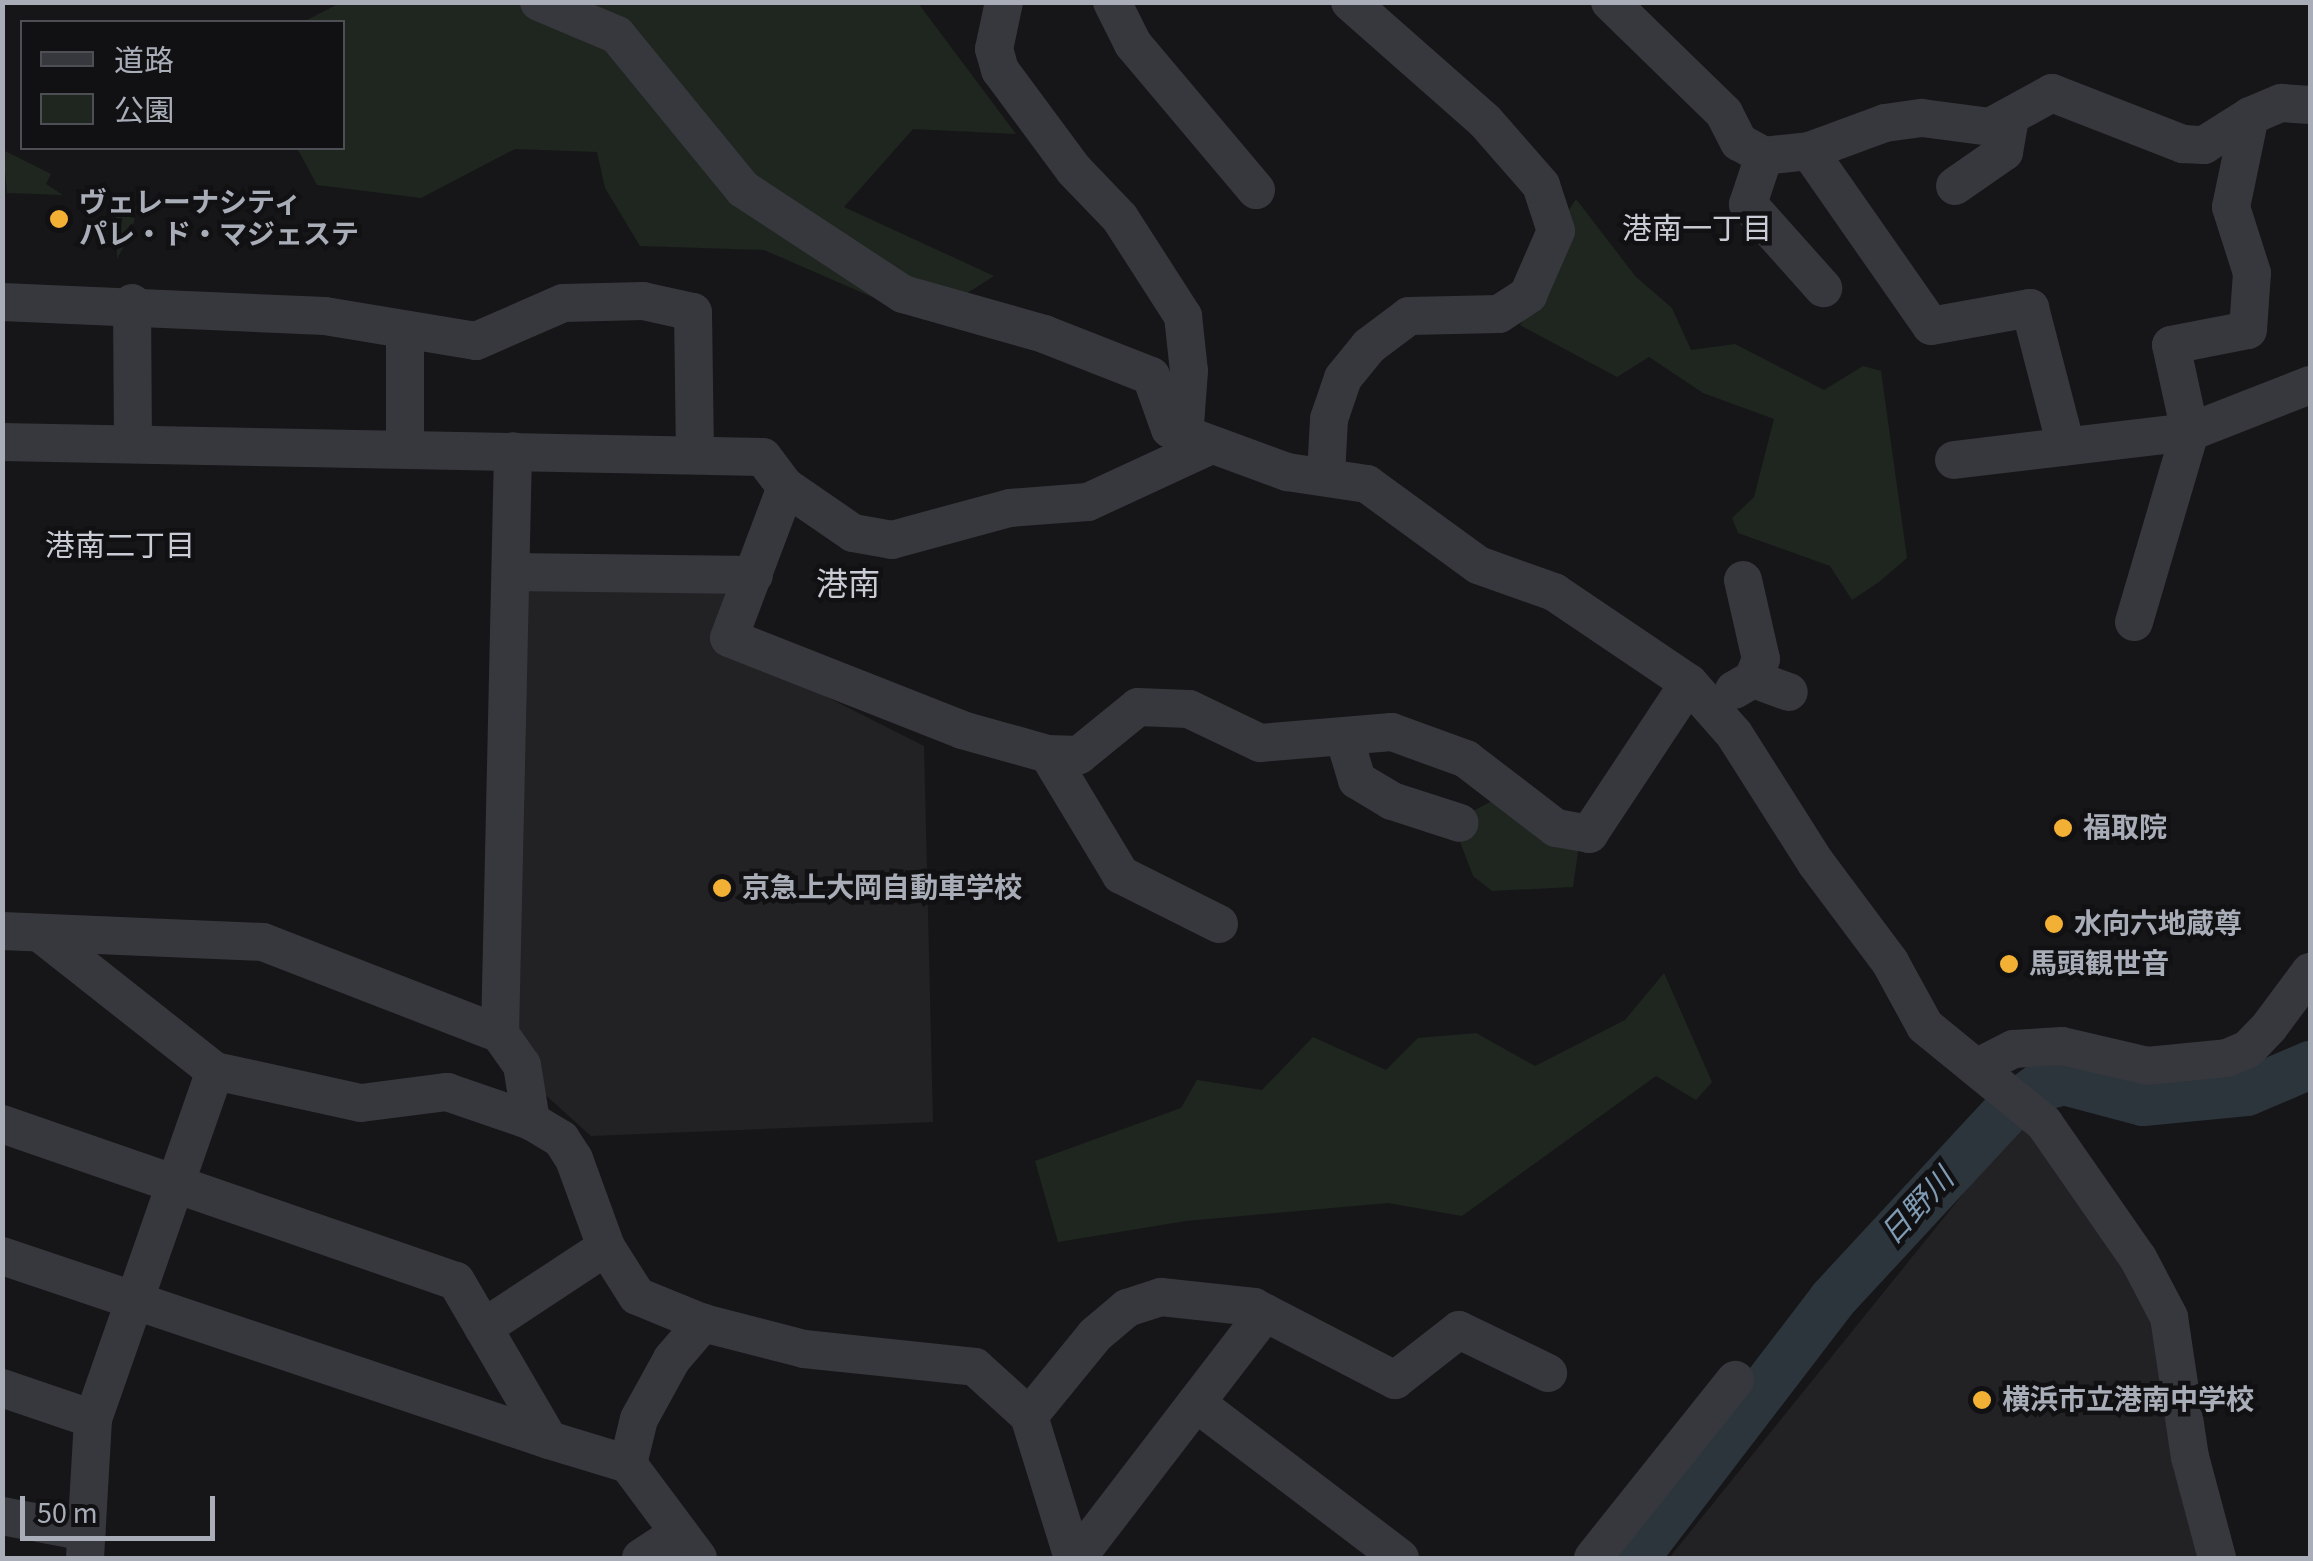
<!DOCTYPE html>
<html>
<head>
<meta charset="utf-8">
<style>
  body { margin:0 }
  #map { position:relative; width:2313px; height:1561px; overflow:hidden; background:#161618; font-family:"Source Sans 3","Noto Sans JP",sans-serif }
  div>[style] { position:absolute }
  .built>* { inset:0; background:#222225 }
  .green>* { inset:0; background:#1e261f }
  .river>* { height:48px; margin:-24px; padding:0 24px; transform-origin:24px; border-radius:24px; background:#2c353c }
  .minor>* { height:38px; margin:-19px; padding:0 19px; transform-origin:19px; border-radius:19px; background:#37383d }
  .dots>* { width:28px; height:28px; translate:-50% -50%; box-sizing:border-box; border:5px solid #111113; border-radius:50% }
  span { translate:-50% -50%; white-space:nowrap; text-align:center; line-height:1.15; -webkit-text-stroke:9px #111113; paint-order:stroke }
  .poi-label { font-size:28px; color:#a8adb8; font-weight:700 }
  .left { translate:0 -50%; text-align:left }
  .neighbourhood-label { font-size:30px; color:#c9ccd4 }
  .water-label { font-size:30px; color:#7f9bb3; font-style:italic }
  .quarter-label { font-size:32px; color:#c9ccd4 }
  .frame { position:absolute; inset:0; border:5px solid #a8adb8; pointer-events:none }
  .legend { position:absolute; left:20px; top:20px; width:325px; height:130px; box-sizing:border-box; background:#111113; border:2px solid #4d4f55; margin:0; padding:12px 18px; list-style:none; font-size:30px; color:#a8adb8 }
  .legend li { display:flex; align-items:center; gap:20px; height:50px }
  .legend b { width:50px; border:2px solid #4d4f55 }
  .scale { position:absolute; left:20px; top:1496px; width:195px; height:45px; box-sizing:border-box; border:5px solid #a8adb8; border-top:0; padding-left:12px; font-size:30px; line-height:35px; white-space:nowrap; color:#a8adb8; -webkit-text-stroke:8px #111113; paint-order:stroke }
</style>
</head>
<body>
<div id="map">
  <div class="built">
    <i style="clip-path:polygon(518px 578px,739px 588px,720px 643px,924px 746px,933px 1122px,591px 1136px,540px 1090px,515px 1030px)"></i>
    <i style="clip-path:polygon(2022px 1121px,2147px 1294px,2203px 1558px,1669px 1558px)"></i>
  </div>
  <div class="green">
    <i style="clip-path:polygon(342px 2px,918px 3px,1016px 134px,913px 129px,844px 207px,994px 276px,925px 320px,764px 250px,640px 246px,605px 188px,597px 152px,515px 149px,421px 198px,317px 185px,297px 148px,342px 148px,342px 22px,303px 22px)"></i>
    <i style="clip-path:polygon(3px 150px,51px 174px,46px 184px,63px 195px,7px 193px)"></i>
    <i style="clip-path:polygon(1576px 199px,1636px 277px,1672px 308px,1691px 350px,1735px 344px,1824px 390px,1863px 366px,1881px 371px,1907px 558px,1879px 582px,1852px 600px,1830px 566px,1738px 533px,1732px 518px,1754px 497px,1774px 419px,1703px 393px,1649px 357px,1617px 377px,1520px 325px,1557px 266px,1567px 213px)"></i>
    <i style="clip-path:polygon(116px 206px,138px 206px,131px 233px,117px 259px)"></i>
    <i style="clip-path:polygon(1492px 801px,1579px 845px,1573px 887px,1492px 891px,1473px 876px,1459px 839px,1473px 811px)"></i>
    <i style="clip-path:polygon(1664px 973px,1712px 1082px,1696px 1100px,1656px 1076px,1462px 1216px,1388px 1203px,1186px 1221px,1058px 1242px,1035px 1161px,1181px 1108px,1197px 1080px,1262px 1090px,1313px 1037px,1386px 1070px,1418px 1038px,1476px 1033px,1535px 1066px,1625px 1020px)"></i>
  </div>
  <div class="river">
    <i style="left:1635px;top:1558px;width:325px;rotate:-52.6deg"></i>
    <i style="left:1832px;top:1300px;width:263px;rotate:-47.2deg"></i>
    <i style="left:2011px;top:1107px;width:33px;rotate:-35deg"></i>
    <i style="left:2038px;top:1088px;width:27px;rotate:-15deg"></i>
    <i style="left:2064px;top:1081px;width:82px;rotate:14.9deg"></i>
    <i style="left:2143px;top:1102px;width:104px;rotate:-5.5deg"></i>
    <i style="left:2247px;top:1092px;width:69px;rotate:-23.2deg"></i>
  </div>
  <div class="minor">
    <i style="left:539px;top:2px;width:85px;rotate:22.9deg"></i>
    <i style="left:617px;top:35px;width:199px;rotate:50.7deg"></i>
    <i style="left:743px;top:189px;width:191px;rotate:33.3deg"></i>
    <i style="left:903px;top:294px;width:147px;rotate:15.8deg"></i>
    <i style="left:1044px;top:334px;width:115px;rotate:21.4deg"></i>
    <i style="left:1151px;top:376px;width:56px;rotate:70.3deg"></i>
    <i style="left:1170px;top:429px;width:125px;rotate:20.2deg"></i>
    <i style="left:1287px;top:472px;width:81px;rotate:8.5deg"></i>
    <i style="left:1367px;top:484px;width:137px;rotate:36.1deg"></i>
    <i style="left:1478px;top:565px;width:81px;rotate:19.6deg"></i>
    <i style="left:1554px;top:592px;width:163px;rotate:34deg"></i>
    <i style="left:1689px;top:683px;width:68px;rotate:48.6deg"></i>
    <i style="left:1734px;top:734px;width:153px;rotate:57.6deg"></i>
    <i style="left:1816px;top:863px;width:124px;rotate:53.2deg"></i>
    <i style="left:1890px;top:962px;width:73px;rotate:61.3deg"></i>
    <i style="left:1925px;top:1026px;width:154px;rotate:39.2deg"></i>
    <i style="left:2044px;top:1123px;width:165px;rotate:55.2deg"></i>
    <i style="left:2138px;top:1258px;width:67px;rotate:62.3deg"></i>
    <i style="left:2169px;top:1317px;width:142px;rotate:81.5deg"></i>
    <i style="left:2190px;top:1457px;width:105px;rotate:75deg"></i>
    <i style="left:1004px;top:2px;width:48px;rotate:102deg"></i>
    <i style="left:994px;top:49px;width:22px;rotate:74deg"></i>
    <i style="left:1000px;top:70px;width:124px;rotate:53.5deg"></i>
    <i style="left:1074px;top:170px;width:66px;rotate:46.2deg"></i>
    <i style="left:1120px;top:218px;width:117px;rotate:57.3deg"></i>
    <i style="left:1183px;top:316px;width:55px;rotate:83.8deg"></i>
    <i style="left:1189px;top:371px;width:66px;rotate:94.3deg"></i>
    <i style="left:1112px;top:2px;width:47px;rotate:63.4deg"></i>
    <i style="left:1133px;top:44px;width:191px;rotate:49.9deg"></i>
    <i style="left:1610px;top:2px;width:159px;rotate:44.2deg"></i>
    <i style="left:1724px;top:113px;width:33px;rotate:63deg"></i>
    <i style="left:1739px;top:142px;width:29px;rotate:29deg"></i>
    <i style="left:1764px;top:156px;width:45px;rotate:-6.3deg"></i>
    <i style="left:1809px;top:151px;width:81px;rotate:-20.2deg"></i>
    <i style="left:1885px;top:123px;width:37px;rotate:-8deg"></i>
    <i style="left:1922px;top:118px;width:69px;rotate:7.5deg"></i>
    <i style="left:1990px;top:127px;width:71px;rotate:-28.7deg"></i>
    <i style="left:2052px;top:93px;width:141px;rotate:21.3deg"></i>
    <i style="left:2183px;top:144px;width:21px;rotate:3deg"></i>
    <i style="left:2204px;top:145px;width:54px;rotate:-32.2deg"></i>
    <i style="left:1809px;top:151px;width:213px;rotate:55.1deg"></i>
    <i style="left:1931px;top:326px;width:101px;rotate:-10.3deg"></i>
    <i style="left:2030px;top:308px;width:143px;rotate:75.4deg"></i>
    <i style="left:1764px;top:156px;width:51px;rotate:108.4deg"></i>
    <i style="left:1748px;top:204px;width:113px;rotate:48.2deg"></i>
    <i style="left:1955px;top:186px;width:60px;rotate:-34.8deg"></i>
    <i style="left:2004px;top:152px;width:36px;rotate:-80deg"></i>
    <i style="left:2px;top:302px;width:323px;rotate:2.5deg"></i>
    <i style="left:325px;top:316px;width:153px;rotate:9.4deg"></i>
    <i style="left:476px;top:341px;width:95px;rotate:-23.6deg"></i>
    <i style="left:563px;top:303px;width:80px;rotate:-1.4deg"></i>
    <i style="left:643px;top:301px;width:51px;rotate:12.4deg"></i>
    <i style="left:693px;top:312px;width:141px;rotate:89.2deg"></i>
    <i style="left:132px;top:303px;width:141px;rotate:89.6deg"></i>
    <i style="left:2px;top:442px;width:761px;rotate:1.13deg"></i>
    <i style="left:763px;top:457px;width:38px;rotate:53deg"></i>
    <i style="left:786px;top:487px;width:81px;rotate:34.5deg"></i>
    <i style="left:853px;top:533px;width:40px;rotate:10deg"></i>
    <i style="left:892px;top:540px;width:122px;rotate:-15.2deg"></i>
    <i style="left:1010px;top:508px;width:78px;rotate:-4.4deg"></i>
    <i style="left:1088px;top:502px;width:131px;rotate:-24.8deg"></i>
    <i style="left:405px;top:449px;width:119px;rotate:-90deg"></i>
    <i style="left:1954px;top:460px;width:238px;rotate:-6.8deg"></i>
    <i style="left:2190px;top:432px;width:129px;rotate:-21.4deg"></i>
    <i style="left:1326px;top:475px;width:56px;rotate:-86.9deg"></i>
    <i style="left:1329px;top:419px;width:43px;rotate:-71.1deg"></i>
    <i style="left:1343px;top:378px;width:41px;rotate:-50.9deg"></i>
    <i style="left:1369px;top:346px;width:50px;rotate:-36.9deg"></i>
    <i style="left:1409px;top:316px;width:90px;rotate:-1.3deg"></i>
    <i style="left:1499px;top:314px;width:35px;rotate:-33deg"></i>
    <i style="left:1528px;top:295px;width:70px;rotate:-66.4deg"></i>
    <i style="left:1556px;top:231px;width:48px;rotate:-108.1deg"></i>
    <i style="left:1541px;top:185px;width:85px;rotate:-131.2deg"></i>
    <i style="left:1485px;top:121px;width:180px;rotate:-138.6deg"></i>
    <i style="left:786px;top:487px;width:161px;rotate:110.7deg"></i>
    <i style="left:729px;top:638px;width:251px;rotate:21.5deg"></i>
    <i style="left:962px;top:730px;width:89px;rotate:15.6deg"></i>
    <i style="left:511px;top:572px;width:243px;rotate:0.7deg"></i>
    <i style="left:1743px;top:580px;width:81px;rotate:77.2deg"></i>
    <i style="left:1761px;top:659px;width:22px;rotate:112deg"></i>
    <i style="left:2134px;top:622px;width:198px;rotate:-73.6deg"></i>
    <i style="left:2190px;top:432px;width:89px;rotate:-102.3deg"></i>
    <i style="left:2171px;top:345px;width:78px;rotate:-11deg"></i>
    <i style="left:2248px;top:330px;width:57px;rotate:-86deg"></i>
    <i style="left:2252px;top:273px;width:69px;rotate:-107.7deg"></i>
    <i style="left:2231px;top:207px;width:93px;rotate:-78.2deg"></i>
    <i style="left:2250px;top:116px;width:34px;rotate:-23deg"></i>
    <i style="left:2281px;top:103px;width:29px;rotate:4deg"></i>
    <i style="left:1734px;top:690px;width:22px;rotate:-30deg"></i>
    <i style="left:1753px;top:679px;width:38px;rotate:20deg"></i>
    <i style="left:1345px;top:740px;width:42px;rotate:73.3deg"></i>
    <i style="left:1357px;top:780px;width:41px;rotate:31deg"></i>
    <i style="left:1392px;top:801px;width:71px;rotate:17.9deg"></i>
    <i style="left:1219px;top:924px;width:110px;rotate:-153.4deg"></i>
    <i style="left:1121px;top:875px;width:141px;rotate:-121.1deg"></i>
    <i style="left:1048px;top:754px;width:31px;rotate:2deg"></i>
    <i style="left:1079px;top:755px;width:76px;rotate:-39.1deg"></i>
    <i style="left:1138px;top:707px;width:51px;rotate:2.2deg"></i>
    <i style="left:1189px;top:709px;width:79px;rotate:25.6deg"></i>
    <i style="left:1260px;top:743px;width:132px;rotate:-4.8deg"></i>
    <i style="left:1392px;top:732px;width:79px;rotate:20deg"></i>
    <i style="left:1466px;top:759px;width:113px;rotate:37.5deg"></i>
    <i style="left:1556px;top:828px;width:34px;rotate:10deg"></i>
    <i style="left:1589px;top:834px;width:181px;rotate:-56.5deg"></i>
    <i style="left:2px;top:931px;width:261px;rotate:2.4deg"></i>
    <i style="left:263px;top:942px;width:254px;rotate:21.2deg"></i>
    <i style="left:500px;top:1034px;width:38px;rotate:55deg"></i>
    <i style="left:522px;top:1065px;width:57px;rotate:80.9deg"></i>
    <i style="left:531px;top:1121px;width:35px;rotate:31deg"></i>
    <i style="left:561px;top:1139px;width:24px;rotate:57deg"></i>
    <i style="left:574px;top:1159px;width:94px;rotate:70deg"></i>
    <i style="left:606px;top:1247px;width:147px;rotate:146.6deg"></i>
    <i style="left:40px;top:933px;width:223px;rotate:38.3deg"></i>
    <i style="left:215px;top:1071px;width:149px;rotate:12.4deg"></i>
    <i style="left:361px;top:1103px;width:87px;rotate:-7.3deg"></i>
    <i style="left:447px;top:1092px;width:89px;rotate:19deg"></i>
    <i style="left:500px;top:1034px;width:583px;rotate:-88.72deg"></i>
    <i style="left:1978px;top:1067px;width:39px;rotate:-27deg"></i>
    <i style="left:2013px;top:1049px;width:49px;rotate:-3.5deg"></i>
    <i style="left:2062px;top:1046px;width:87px;rotate:13.2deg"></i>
    <i style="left:2147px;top:1066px;width:80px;rotate:-5.7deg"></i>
    <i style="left:2227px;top:1058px;width:23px;rotate:-23deg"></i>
    <i style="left:2248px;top:1049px;width:30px;rotate:-46deg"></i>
    <i style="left:2269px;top:1027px;width:69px;rotate:-53.3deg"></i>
    <i style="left:2px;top:1124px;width:480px;rotate:19.1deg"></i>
    <i style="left:456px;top:1281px;width:184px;rotate:59.7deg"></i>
    <i style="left:549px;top:1440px;width:83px;rotate:16.9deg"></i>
    <i style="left:628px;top:1464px;width:117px;rotate:53.3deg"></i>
    <i style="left:606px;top:1247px;width:58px;rotate:57.7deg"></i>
    <i style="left:637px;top:1296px;width:71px;rotate:22.2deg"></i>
    <i style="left:703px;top:1323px;width:104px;rotate:14.4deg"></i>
    <i style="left:804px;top:1349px;width:172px;rotate:6deg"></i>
    <i style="left:975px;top:1367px;width:73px;rotate:42.2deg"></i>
    <i style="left:1029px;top:1416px;width:149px;rotate:72.8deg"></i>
    <i style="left:2px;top:1256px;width:577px;rotate:18.59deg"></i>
    <i style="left:2px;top:1388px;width:96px;rotate:18.8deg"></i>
    <i style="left:1196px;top:1403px;width:256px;rotate:37.2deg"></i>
    <i style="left:1029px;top:1416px;width:104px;rotate:-50.8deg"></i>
    <i style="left:1095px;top:1335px;width:42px;rotate:-40.2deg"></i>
    <i style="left:1127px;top:1308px;width:36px;rotate:-18deg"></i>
    <i style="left:1161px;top:1297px;width:94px;rotate:6.1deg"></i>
    <i style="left:1254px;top:1307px;width:159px;rotate:27.4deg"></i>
    <i style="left:1395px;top:1380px;width:81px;rotate:-38deg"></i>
    <i style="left:1459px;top:1330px;width:99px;rotate:25.8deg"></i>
    <i style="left:628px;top:1464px;width:46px;rotate:-76.3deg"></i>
    <i style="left:639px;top:1419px;width:68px;rotate:-61.2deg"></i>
    <i style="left:672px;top:1359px;width:48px;rotate:-49.3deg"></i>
    <i style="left:2px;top:1516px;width:86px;rotate:10.7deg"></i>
    <i style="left:85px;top:1558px;width:139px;rotate:-86.7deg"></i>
    <i style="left:93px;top:1419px;width:369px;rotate:-70.7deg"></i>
    <i style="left:641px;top:1558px;width:45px;rotate:-33.3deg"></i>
    <i style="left:1077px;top:1558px;width:309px;rotate:-52.5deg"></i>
    <i style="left:1593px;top:1558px;width:228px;rotate:-51.4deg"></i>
  </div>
  <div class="dots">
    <i style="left:59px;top:219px;background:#f2b134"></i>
    <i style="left:2063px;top:828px;background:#f2b134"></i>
    <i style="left:722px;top:888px;background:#f2b134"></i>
    <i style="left:2054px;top:924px;background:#f2b134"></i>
    <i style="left:2009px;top:964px;background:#f2b134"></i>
    <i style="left:1982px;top:1400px;background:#f2b134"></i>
  </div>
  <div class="poi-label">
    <span class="left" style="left:79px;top:219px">ヴェレーナシティ<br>パレ・ド・マジェステ</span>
    <span class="left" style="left:2083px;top:828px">福取院</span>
    <span class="left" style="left:742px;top:888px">京急上大岡自動車学校</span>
    <span class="left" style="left:2074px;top:924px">水向六地蔵尊</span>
    <span class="left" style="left:2029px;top:964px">馬頭観世音</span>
    <span class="left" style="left:2002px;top:1400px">横浜市立港南中学校</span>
  </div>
  <div class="neighbourhood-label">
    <span style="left:1697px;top:230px">港南一丁目</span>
    <span style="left:120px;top:547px">港南二丁目</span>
  </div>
  <div class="water-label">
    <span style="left:1918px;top:1207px;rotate:-47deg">日野川</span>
  </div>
  <div class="quarter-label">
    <span style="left:848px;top:585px">港南</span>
  </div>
  <div class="frame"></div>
  <ul class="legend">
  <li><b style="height:12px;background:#37383d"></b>道路</li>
  <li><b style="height:28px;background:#1e261f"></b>公園</li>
  </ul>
  <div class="scale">50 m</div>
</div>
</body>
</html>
